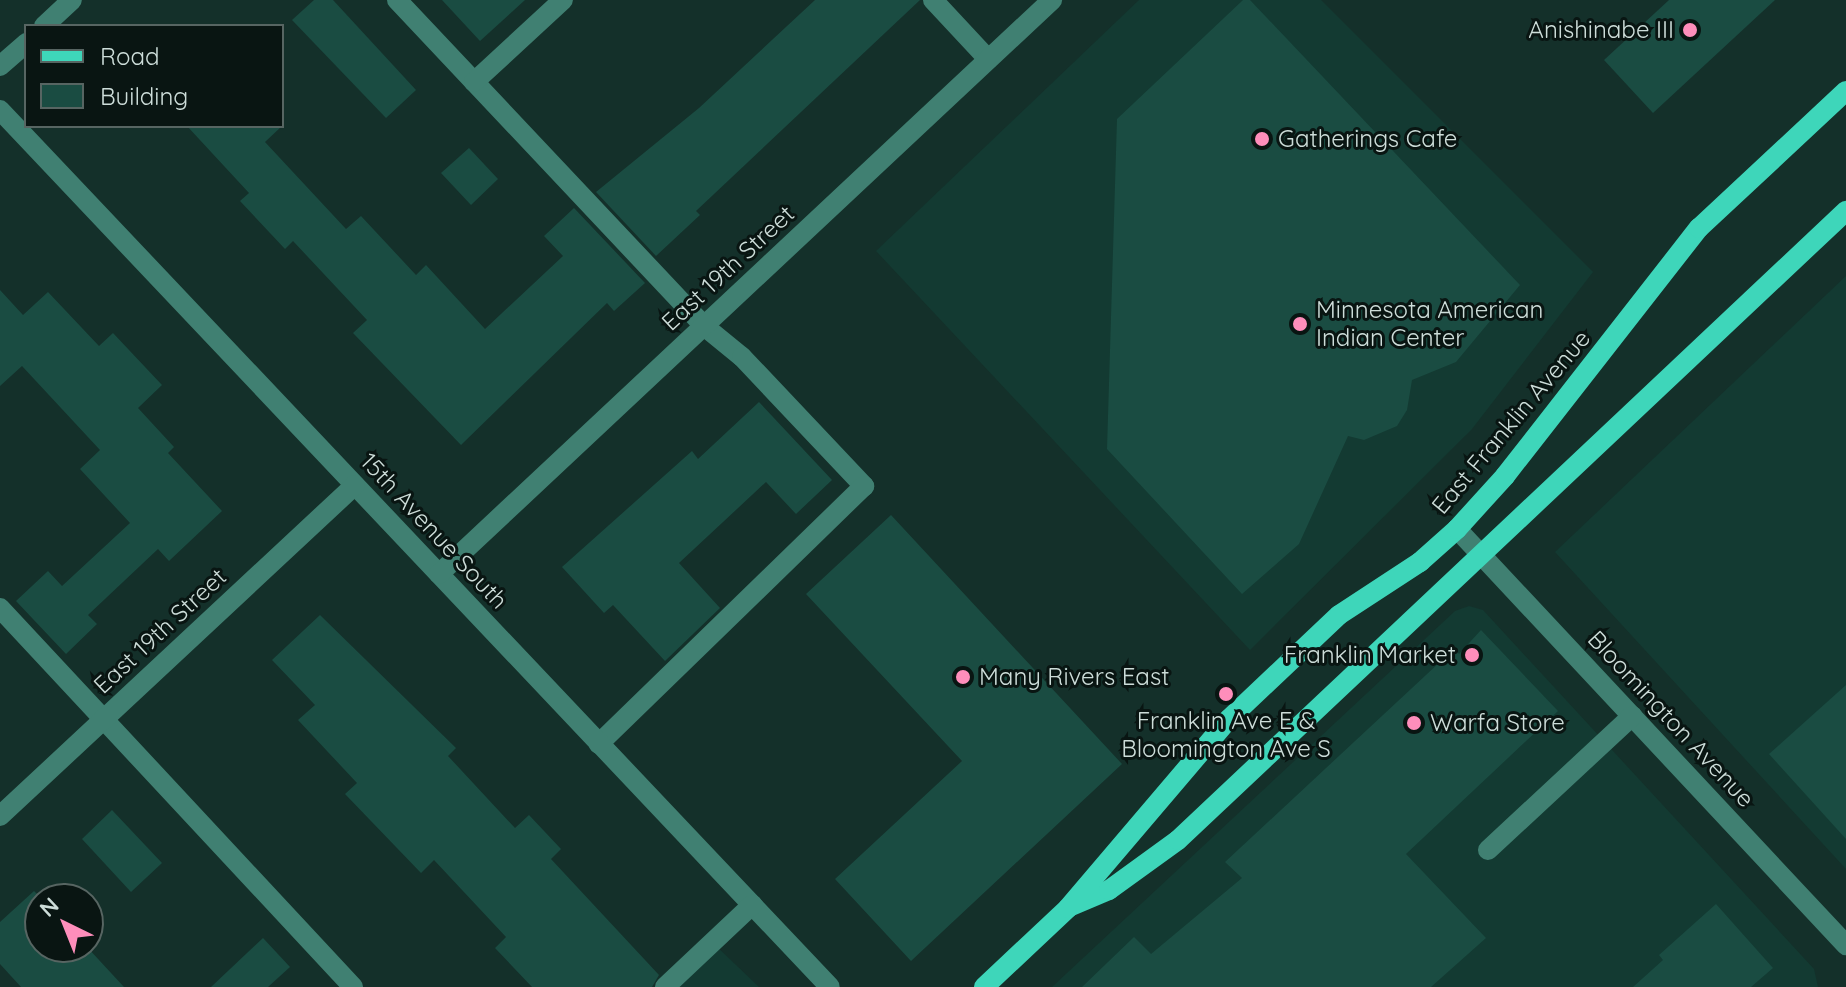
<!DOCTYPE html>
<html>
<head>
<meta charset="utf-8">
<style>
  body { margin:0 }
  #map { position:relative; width:1846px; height:987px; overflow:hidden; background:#14302a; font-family:Quicksand,sans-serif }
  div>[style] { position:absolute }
  .built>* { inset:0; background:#133a32 }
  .building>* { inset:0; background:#1a4c42 }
  .minor>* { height:20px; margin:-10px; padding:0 10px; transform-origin:10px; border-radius:10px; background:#408072 }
  .major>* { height:20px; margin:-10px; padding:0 10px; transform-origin:10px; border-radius:10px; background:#3ed6ba }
  .dots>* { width:22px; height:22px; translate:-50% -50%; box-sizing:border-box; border:4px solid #091512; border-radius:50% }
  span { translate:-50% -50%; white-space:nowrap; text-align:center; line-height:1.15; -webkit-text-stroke:6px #091512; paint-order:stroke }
  .poi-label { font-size:24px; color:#cdddd9 }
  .right { translate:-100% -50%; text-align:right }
  .left { translate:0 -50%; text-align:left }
  .street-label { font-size:24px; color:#cdddd9 }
  .legend { position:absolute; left:24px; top:24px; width:260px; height:104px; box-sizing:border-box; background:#091512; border:2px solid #576562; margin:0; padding:10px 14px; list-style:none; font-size:24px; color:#cdddd9 }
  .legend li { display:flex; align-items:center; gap:16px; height:40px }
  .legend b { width:40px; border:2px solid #576562 }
  .north { position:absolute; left:24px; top:883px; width:80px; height:80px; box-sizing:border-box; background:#091512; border:2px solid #576562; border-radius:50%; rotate:317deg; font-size:22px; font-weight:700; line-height:32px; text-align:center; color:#cdddd9 }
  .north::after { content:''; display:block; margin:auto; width:28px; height:36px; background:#fe8ebb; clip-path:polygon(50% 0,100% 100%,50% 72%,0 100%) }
</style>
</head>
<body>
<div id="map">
  <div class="built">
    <i style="clip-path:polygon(1139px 0,1321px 0,1593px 272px,1472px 429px,1250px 650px,876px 251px)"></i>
    <i style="clip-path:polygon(1846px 276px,1846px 869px,1555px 552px)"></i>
    <i style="clip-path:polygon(1469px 606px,1483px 610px,1814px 969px,1818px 987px,1052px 987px,1455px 611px)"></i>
    <i style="clip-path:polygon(714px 944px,759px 987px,667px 987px)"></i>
  </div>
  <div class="building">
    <i style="clip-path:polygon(314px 0,333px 0,416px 90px,386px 118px,292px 20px)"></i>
    <i style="clip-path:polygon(442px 0,525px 0,480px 41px)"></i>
    <i style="clip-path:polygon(815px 0,920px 0,696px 211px,700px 215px,656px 256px,596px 192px,699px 108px)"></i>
    <i style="clip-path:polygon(1243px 0,1250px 0,1520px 285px,1456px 362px,1412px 380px,1407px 410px,1397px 426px,1364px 440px,1348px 436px,1299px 544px,1242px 594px,1107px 449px,1117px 119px)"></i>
    <i style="clip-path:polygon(1669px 0,1775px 0,1653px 113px,1604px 60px)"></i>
    <i style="clip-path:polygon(187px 126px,282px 126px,265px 142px,346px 229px,361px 216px,416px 275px,426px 265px,485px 329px,563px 256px,544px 236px,574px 208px,645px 283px,614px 311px,607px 303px,461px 445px,353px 333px,367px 320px,293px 241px,285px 249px,240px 201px,249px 193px)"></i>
    <i style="clip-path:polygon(469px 148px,498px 179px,471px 205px,441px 173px)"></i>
    <i style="clip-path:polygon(0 290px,23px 315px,48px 292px,99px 346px,113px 333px,162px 385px,138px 408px,174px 447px,168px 453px,222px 511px,169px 561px,158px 549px,88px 615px,97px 624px,66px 654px,16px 601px,48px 571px,62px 586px,130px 523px,80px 469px,100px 450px,22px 366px,0 386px)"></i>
    <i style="clip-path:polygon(759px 402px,832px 480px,796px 514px,766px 482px,679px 563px,720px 608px,665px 661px,613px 605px,604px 613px,562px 567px,692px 451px,698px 459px)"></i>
    <i style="clip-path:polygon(891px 515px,1122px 764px,911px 961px,835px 879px,962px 761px,806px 594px)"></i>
    <i style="clip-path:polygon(320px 615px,456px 748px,448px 756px,515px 828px,529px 815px,561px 849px,551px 859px,659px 975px,652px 987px,532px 987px,495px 948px,506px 937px,434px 860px,421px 873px,345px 794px,357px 783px,298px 720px,315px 705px,272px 660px)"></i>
    <i style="clip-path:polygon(1481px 630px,1558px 711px,1406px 854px,1486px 938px,1431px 987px,1082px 987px,1134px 937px,1151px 954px,1242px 878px,1225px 862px,1455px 648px,1459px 654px)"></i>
    <i style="clip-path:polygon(1846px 685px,1846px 839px,1769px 754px)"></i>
    <i style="clip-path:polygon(112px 810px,162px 863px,131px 892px,82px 839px)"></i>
    <i style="clip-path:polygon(34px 891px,42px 899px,40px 947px,87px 947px,124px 987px,21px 987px,0 964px,0 922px)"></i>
    <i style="clip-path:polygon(1716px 904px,1773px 968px,1751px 987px,1633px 987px,1663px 960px,1659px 955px)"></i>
    <i style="clip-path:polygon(263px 938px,290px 967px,268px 987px,211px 987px)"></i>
  </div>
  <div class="minor">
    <i style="left:397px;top:0;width:448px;rotate:46.7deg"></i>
    <i style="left:704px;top:326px;width:49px;rotate:39.2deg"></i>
    <i style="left:742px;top:357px;width:178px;rotate:46.6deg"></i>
    <i style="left:864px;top:486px;width:370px;rotate:135.8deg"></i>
    <i style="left:933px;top:0;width:81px;rotate:47deg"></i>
    <i style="left:44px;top:26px;width:38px;rotate:-43deg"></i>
    <i style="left:0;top:66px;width:35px;rotate:-41deg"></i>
    <i style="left:474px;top:82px;width:121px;rotate:-42.7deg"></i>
    <i style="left:0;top:110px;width:1207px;rotate:46.58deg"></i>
    <i style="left:1457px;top:529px;width:570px;rotate:46.92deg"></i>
    <i style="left:439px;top:574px;width:840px;rotate:-43.12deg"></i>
    <i style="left:0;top:608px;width:518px;rotate:47.03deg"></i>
    <i style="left:0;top:816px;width:485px;rotate:-43deg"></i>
    <i style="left:1488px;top:850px;width:197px;rotate:-42.9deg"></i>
    <i style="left:665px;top:987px;width:120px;rotate:-43.3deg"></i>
  </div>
  <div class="major">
    <i style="left:1071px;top:906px;width:41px;rotate:-22.8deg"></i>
    <i style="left:1109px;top:890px;width:85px;rotate:-35.9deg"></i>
    <i style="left:1178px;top:840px;width:918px;rotate:-43.28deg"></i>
    <i style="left:984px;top:987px;width:115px;rotate:-43.2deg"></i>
    <i style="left:1068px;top:908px;width:248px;rotate:-49.6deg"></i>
    <i style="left:1229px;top:719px;width:151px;rotate:-43.4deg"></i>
    <i style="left:1339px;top:615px;width:97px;rotate:-33.2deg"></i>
    <i style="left:1420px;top:562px;width:50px;rotate:-41.7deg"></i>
    <i style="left:1457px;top:529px;width:72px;rotate:-47.8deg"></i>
    <i style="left:1505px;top:476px;width:315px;rotate:-52deg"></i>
    <i style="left:1699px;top:228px;width:201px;rotate:-43deg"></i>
  </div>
  <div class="dots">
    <i style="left:1690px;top:30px;background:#fe8ebb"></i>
    <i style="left:1262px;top:139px;background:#fe8ebb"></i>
    <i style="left:1300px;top:324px;background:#fe8ebb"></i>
    <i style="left:1472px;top:655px;background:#fe8ebb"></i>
    <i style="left:963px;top:677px;background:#fe8ebb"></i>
    <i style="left:1226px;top:694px;background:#fe8ebb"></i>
    <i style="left:1414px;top:723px;background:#fe8ebb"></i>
  </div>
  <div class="poi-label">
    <span class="right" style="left:1674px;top:30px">Anishinabe III</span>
    <span class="left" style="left:1278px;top:139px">Gatherings Cafe</span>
    <span class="left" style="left:1316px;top:324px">Minnesota American<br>Indian Center</span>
    <span class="right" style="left:1456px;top:655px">Franklin Market</span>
    <span class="left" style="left:979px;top:677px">Many Rivers East</span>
    <span style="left:1226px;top:735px">Franklin Ave E &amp;<br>Bloomington Ave S</span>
    <span class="left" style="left:1430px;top:723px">Warfa Store</span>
  </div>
  <div class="street-label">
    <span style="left:728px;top:268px;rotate:-43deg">East 19th Street</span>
    <span style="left:1511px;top:422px;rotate:-50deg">East Franklin Avenue</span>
    <span style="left:434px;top:531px;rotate:47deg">15th Avenue South</span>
    <span style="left:160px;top:631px;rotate:-43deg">East 19th Street</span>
    <span style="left:1671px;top:719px;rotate:47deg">Bloomington Avenue</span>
  </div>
  <ul class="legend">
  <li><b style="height:10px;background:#3ed6ba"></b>Road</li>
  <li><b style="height:22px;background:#1a4c42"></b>Building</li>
  </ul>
  <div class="north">N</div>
</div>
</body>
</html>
